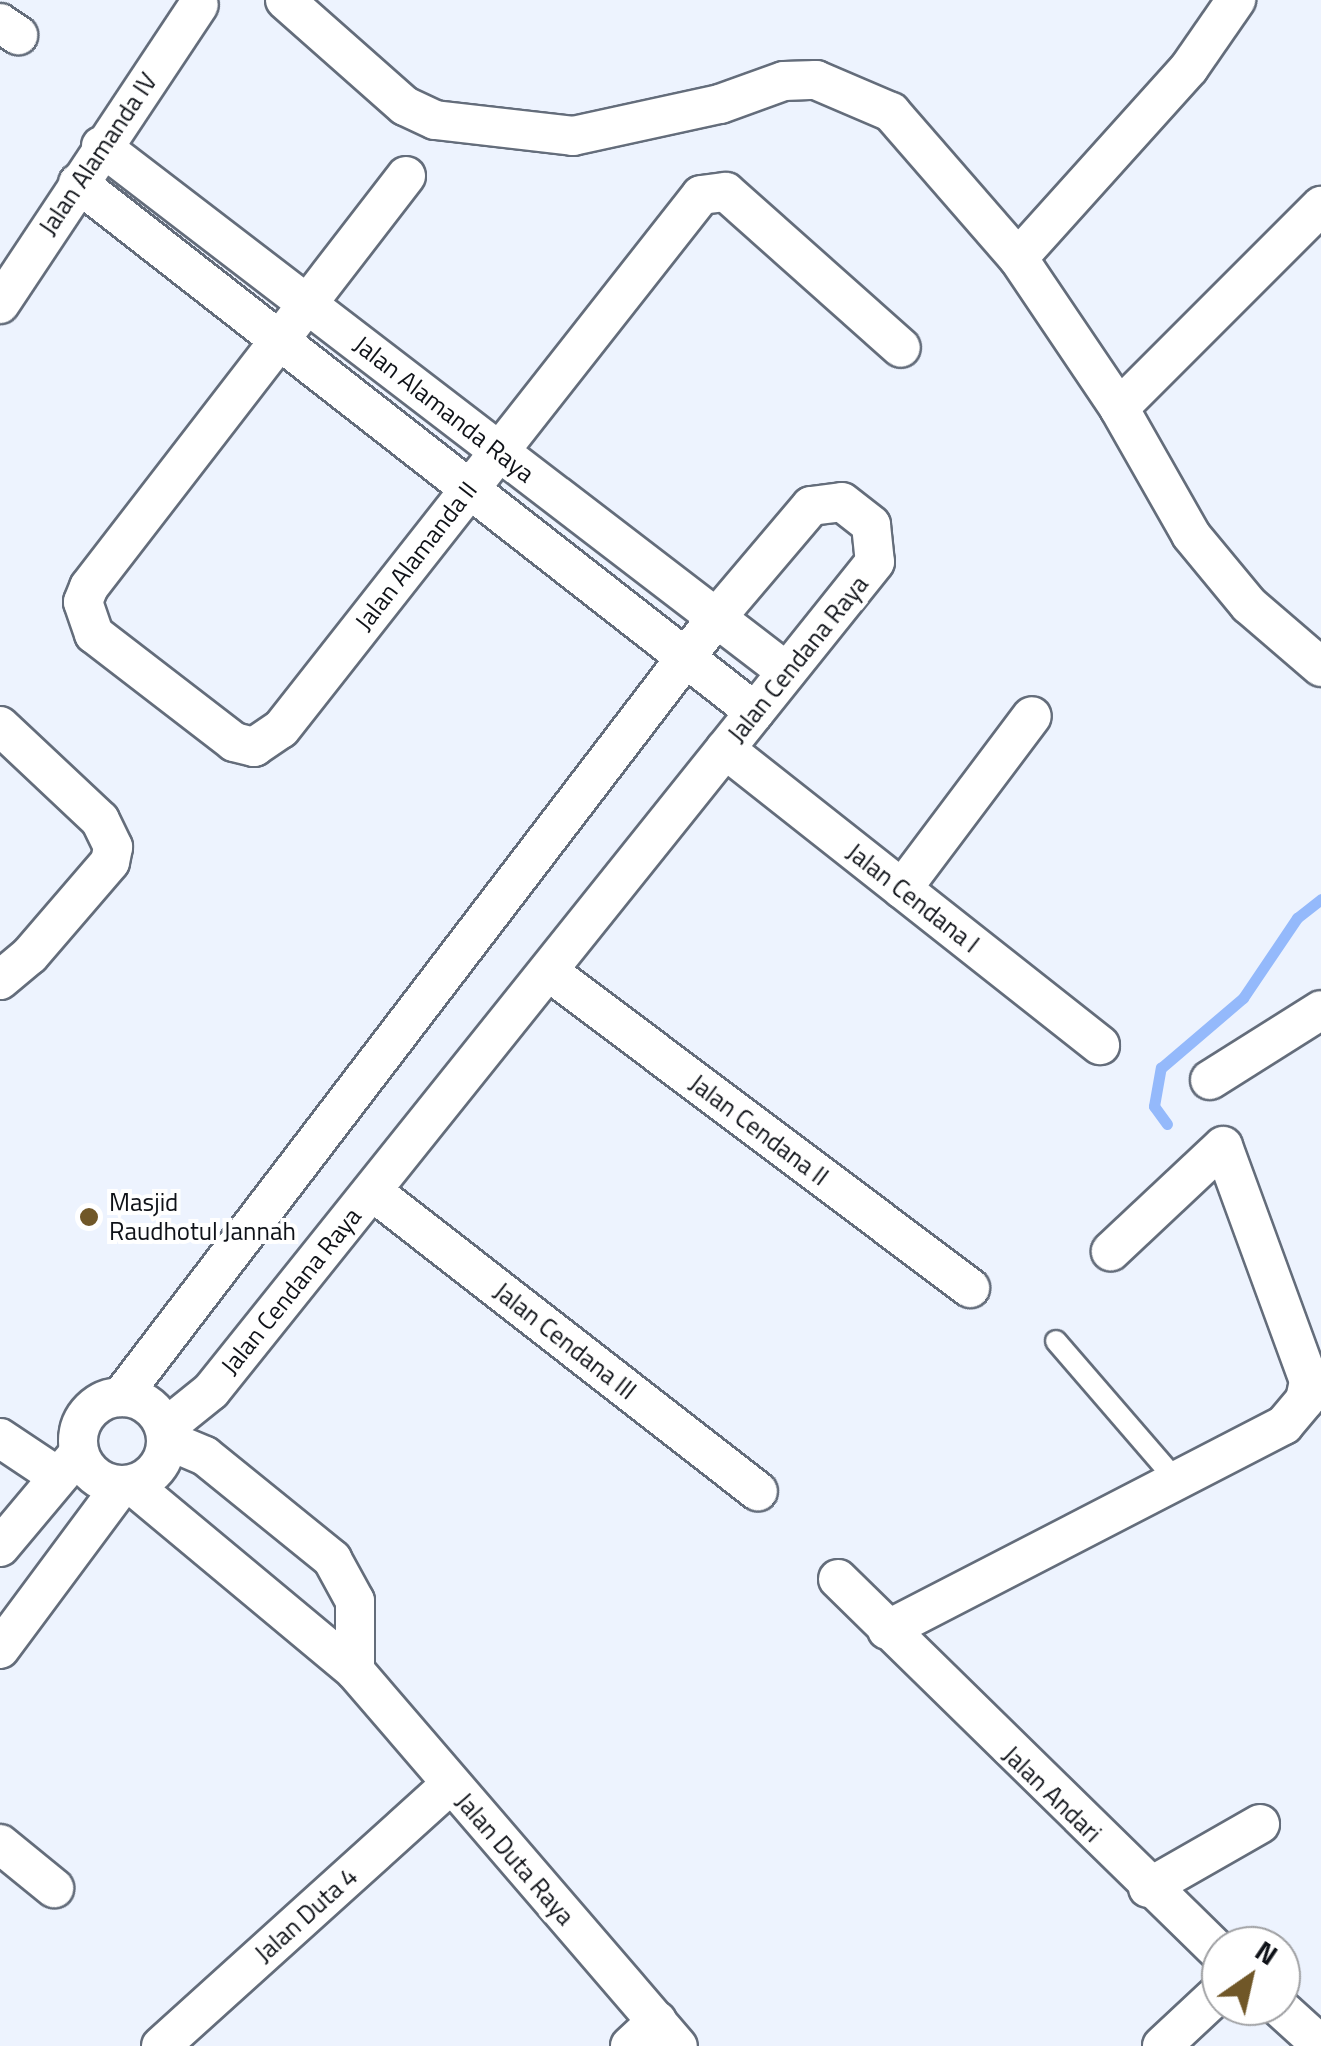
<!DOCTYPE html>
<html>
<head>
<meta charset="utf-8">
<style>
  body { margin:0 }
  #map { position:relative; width:1321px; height:2046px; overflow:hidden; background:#edf3fe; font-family:"Titillium Web",sans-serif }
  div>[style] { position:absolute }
  .stream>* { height:11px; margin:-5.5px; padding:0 5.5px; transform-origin:5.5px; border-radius:5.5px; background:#94b9fb }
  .roads { filter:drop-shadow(2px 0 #646d7b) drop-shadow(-2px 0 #646d7b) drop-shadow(0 2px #646d7b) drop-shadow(0 -2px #646d7b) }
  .lane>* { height:20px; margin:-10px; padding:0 10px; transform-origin:10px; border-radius:10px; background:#fff }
  .street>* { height:38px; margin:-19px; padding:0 19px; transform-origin:19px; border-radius:19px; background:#fff }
  .street>.ring { margin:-19px; padding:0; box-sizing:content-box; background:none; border:38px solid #fff; border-radius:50% }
  .dots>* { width:28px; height:28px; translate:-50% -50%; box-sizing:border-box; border:5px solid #fff; border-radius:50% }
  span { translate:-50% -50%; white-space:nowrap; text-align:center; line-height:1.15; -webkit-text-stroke:8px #fff; paint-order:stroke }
  .street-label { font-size:25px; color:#0f1218 }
  .poi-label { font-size:25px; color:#0f1218 }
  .left { translate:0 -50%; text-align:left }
  .north { position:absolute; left:1201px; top:1926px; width:100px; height:100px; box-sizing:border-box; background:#fff; border:2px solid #9fa0a3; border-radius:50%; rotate:34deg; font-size:28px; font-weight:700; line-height:40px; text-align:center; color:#0f1218 }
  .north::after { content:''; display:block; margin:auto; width:35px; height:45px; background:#705728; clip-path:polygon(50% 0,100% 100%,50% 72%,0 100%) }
</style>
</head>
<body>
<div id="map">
  <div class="stream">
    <i style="left:1167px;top:1124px;width:22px;rotate:-126deg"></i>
    <i style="left:1154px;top:1106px;width:39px;rotate:-80deg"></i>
    <i style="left:1161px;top:1068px;width:108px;rotate:-40.5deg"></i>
    <i style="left:1243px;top:998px;width:97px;rotate:-56deg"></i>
    <i style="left:1297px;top:918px;width:31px;rotate:-38deg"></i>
  </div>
  <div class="roads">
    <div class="lane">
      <i style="left:1056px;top:1341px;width:184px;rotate:49.2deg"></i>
    </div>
    <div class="street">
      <i style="left:285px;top:0;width:160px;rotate:41.5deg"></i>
      <i style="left:405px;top:106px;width:33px;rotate:25deg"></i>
      <i style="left:435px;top:120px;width:139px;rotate:6.6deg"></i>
      <i style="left:573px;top:136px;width:150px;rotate:-12.3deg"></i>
      <i style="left:720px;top:104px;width:68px;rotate:-19.8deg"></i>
      <i style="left:784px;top:81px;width:32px;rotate:-2deg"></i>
      <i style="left:816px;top:80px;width:82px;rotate:23.1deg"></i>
      <i style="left:891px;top:112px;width:194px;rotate:49deg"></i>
      <i style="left:1018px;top:258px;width:181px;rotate:56deg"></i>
      <i style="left:1119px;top:408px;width:146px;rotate:60.4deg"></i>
      <i style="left:1191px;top:535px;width:91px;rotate:50.4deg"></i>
      <i style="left:1249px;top:605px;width:95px;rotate:40.7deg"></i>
      <i style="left:0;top:23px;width:22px;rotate:34deg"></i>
      <i style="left:101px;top:146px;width:864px;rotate:37.48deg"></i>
      <i style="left:406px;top:176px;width:519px;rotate:127.64deg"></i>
      <i style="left:89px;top:587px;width:16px;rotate:112deg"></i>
      <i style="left:83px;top:602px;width:34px;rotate:71deg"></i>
      <i style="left:94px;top:634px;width:177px;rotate:37.6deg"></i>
      <i style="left:234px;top:742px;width:21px;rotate:14deg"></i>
      <i style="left:254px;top:747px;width:32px;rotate:-34deg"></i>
      <i style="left:281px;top:729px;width:679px;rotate:-51.81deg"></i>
      <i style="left:701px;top:195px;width:25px;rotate:-7deg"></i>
      <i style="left:726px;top:192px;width:234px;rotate:41.7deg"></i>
      <i style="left:78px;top:183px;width:859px;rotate:38deg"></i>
      <i style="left:1018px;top:258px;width:256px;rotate:-48deg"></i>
      <i style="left:1189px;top:68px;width:83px;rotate:-55.3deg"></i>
      <i style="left:0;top:304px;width:359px;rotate:-56.4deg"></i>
      <i style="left:1119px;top:408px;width:286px;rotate:-45deg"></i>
      <i style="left:0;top:726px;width:137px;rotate:43.2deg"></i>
      <i style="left:100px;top:820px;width:30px;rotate:64deg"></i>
      <i style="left:113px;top:847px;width:15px;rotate:101deg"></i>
      <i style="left:110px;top:862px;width:123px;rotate:130.7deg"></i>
      <i style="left:30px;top:955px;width:39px;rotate:140deg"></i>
      <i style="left:725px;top:749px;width:478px;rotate:38.3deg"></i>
      <i style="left:902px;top:889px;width:216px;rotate:-53.1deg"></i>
      <i style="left:548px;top:971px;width:528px;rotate:36.91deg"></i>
      <i style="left:1210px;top:1080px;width:131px;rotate:-32.2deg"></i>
      <i style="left:372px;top:1191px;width:489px;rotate:37.9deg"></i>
      <i class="ring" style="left:78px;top:1397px;width:50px;height:50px"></i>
      <i style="left:121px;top:1397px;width:980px;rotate:-52.63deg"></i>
      <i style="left:716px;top:618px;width:147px;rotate:-49.7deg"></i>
      <i style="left:811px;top:506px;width:31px;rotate:-7deg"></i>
      <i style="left:842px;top:502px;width:37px;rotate:38deg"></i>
      <i style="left:871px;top:525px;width:37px;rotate:84deg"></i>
      <i style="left:875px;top:562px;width:1062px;rotate:128.69deg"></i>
      <i style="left:211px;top:1391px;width:59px;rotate:141.2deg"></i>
      <i style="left:0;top:1438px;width:69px;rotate:33.7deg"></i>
      <i style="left:167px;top:1440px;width:41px;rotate:22.8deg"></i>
      <i style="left:205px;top:1456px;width:164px;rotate:39deg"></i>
      <i style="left:332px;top:1559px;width:48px;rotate:61.3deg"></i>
      <i style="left:355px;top:1601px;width:70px;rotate:90deg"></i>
      <i style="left:132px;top:1485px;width:290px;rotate:39.8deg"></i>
      <i style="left:355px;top:1671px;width:495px;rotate:49.3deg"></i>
      <i style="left:0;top:1547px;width:123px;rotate:-50deg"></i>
      <i style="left:838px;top:1579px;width:536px;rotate:44.4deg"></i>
      <i style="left:887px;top:1630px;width:447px;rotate:-27.3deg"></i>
      <i style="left:1284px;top:1425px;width:33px;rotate:-50deg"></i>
      <i style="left:1305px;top:1400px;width:19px;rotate:-78deg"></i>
      <i style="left:1309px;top:1381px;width:250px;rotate:-110.1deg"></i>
      <i style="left:1223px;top:1146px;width:154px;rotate:136.8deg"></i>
      <i style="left:0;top:1649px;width:203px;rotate:-53.4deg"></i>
      <i style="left:0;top:1844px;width:70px;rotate:39.2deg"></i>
      <i style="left:1148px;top:1888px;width:129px;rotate:-29.7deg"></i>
      <i style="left:1278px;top:2006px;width:58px;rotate:42.2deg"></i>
      <i style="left:161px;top:2046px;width:389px;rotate:-42.1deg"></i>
      <i style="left:630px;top:2046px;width:37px;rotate:-43deg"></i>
      <i style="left:1162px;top:2046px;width:81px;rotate:-43deg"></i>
    </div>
  </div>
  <div class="dots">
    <i style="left:89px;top:1217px;background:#705728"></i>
  </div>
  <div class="street-label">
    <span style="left:98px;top:154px;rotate:-56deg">Jalan Alamanda IV</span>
    <span style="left:444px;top:409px;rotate:38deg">Jalan Alamanda Raya</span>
    <span style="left:416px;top:556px;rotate:-52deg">Jalan Alamanda II</span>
    <span style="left:798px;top:659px;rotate:-51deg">Jalan Cendana Raya</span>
    <span style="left:913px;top:898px;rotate:38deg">Jalan Cendana I</span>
    <span style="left:759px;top:1130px;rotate:37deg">Jalan Cendana II</span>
    <span style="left:291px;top:1291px;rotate:-51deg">Jalan Cendana Raya</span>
    <span style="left:565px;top:1341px;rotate:38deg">Jalan Cendana III</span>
    <span style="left:1052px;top:1794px;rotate:44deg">Jalan Andari</span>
    <span style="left:515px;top:1859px;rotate:49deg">Jalan Duta Raya</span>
    <span style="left:306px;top:1915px;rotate:-42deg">Jalan Duta 4</span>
  </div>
  <div class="poi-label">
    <span class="left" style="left:109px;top:1217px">Masjid<br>Raudhotul Jannah</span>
  </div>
  <div class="north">N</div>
</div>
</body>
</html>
